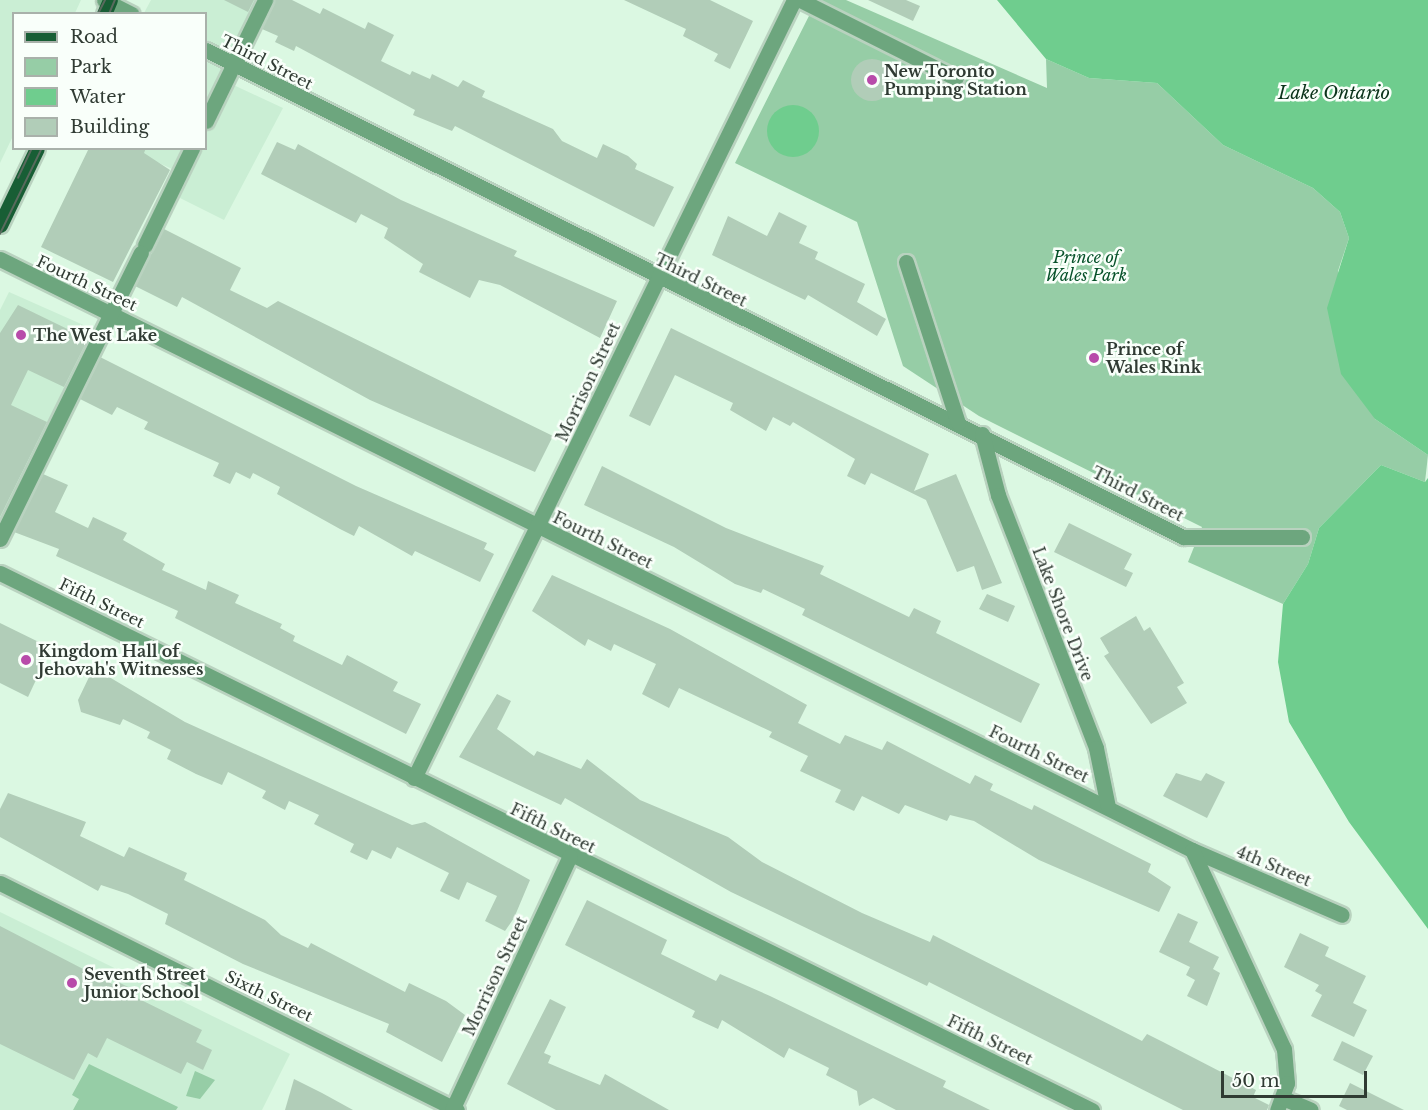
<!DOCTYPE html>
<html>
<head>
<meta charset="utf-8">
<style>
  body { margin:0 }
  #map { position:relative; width:1428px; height:1110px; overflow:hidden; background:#dbf8e2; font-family:"Libre Baskerville",serif }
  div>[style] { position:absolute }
  .built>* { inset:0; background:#caeed4 }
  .green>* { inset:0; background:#96cda6 }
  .water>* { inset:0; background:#6fcd8e }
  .round { border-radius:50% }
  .building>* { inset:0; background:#b1cdb8 }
  .roads { filter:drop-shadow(2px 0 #b9d2bf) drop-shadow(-2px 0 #b9d2bf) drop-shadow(0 2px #b9d2bf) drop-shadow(0 -2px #b9d2bf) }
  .minor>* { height:15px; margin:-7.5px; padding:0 7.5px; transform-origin:7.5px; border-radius:7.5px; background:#6da67e }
  .major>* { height:15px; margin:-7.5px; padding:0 7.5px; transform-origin:7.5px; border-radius:7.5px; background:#185e35 }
  .tram>* { height:1.5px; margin:-0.75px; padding:0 0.75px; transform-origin:0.75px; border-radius:0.75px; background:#5a6a5e }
  .dots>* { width:16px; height:16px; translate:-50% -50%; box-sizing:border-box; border:3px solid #f9fffa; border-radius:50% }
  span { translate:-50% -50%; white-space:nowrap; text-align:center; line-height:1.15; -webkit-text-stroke:5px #f9fffa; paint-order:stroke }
  .street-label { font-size:16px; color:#303b33 }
  .poi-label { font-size:16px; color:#303b33; font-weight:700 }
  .left { translate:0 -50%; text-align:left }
  .park-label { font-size:16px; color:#07522a; font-style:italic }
  .water-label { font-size:18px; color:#0a331a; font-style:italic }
  .legend { position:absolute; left:12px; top:12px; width:195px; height:138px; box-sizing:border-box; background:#f9fffa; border:2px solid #a9b1aa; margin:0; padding:8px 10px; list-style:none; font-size:18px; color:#303b33 }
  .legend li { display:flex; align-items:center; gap:12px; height:30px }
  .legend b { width:30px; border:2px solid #a9b1aa }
  .scale { position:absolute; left:1221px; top:1071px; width:146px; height:27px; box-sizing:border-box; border:3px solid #303b33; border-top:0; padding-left:8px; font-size:18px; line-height:21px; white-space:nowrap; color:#303b33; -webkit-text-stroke:4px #f9fffa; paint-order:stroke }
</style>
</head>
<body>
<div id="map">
  <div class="built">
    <i style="clip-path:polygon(0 0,81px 0,75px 13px,14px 14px,13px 136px,0 163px)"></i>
    <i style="clip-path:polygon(151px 0,260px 0,227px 82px,283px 108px,224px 220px,172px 194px,181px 173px,128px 149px,206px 148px,206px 14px,144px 13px)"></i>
    <i style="clip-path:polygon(9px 292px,106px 335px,0 547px,0 310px)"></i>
    <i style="clip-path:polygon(0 912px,290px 1054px,262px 1110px,0 1110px)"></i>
  </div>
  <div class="green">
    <i style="clip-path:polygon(817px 0,846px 0,1047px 88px,1046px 59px,1089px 78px,1157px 83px,1223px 145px,1313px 188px,1340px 212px,1349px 238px,1338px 271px,1375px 419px,1428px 455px,1425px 482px,1381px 465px,1319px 528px,1308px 564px,1283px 604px,1188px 562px,1202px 527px,979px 416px,903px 366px,857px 222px,735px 163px)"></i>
    <i style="clip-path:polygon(89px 1064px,178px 1107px,176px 1110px,73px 1110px,79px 1099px,72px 1095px)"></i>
    <i style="clip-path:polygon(195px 1071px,215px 1080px,200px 1099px,186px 1096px)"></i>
  </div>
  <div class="water">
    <i style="clip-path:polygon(997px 0,1428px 0,1428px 455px,1375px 419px,1341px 374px,1327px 308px,1349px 238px,1340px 212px,1313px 188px,1223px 145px,1157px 83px,1089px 78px,1046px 59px)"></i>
    <i class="round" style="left:767px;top:105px;width:52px;height:52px"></i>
    <i style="clip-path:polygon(1381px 465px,1425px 482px,1428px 478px,1428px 929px,1349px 822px,1289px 722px,1278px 662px,1283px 604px,1308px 564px,1319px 528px)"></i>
  </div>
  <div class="building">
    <i style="clip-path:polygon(224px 0,254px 0,248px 12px)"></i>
    <i style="clip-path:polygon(275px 0,292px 0,320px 14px,323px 8px,365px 29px,368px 22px,394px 35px,381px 61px,410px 75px,412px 71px,430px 79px,432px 74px,458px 87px,463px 80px,485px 91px,482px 97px,553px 129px,562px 141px,597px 158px,603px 144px,628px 156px,637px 164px,635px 169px,674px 187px,654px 227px,455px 126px,452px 131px,413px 115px,415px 110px,296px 46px,294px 51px,275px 42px,278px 36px,262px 29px)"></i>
    <i style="clip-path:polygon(624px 0,710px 0,753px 21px,730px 69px,714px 61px,718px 54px,683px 36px,686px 29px)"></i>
    <i style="clip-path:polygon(868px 0,906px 0,920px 6px,913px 21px)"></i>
    <i class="round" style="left:851px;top:59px;width:42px;height:42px"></i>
    <i style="clip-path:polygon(277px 142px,295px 150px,298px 144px,401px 200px,517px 251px,514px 256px,617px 301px,600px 338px,500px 285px,479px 280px,470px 298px,419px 272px,423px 264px,384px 238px,388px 228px,361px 214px,356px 223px,261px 174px)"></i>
    <i style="clip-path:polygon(89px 148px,146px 148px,144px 153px,170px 170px,113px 282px,41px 247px)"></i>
    <i style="clip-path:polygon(779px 212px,807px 226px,799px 243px,818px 252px,815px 259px,865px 284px,857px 302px,886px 319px,877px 336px,808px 295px,805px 300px,712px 255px,728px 216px,767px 236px)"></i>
    <i style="clip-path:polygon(164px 229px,241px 268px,230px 290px,267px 308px,278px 301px,553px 436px,535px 472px,370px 400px,182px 297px,177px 307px,135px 286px)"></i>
    <i style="clip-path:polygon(18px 305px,88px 339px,64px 387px,28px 370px,11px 405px,47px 422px,0 517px,0 333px)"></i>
    <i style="clip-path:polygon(671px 328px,929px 454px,914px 491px,956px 474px,1002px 583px,982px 590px,974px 566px,957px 572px,926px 500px,871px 473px,865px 485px,847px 476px,855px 459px,793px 422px,790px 426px,773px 417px,766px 431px,730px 410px,733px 403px,675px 375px,650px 426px,629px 416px)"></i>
    <i style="clip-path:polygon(100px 357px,356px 486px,487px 543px,484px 549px,494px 554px,480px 582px,415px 551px,412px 556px,359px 526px,354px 536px,340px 529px,277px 494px,280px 487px,253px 473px,250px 479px,236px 472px,230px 484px,213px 476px,219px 463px,144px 429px,148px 422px,117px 407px,112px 415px,80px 399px)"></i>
    <i style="clip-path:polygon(602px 466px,726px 528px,824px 566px,820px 574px,909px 617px,914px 608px,941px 621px,936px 633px,1040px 684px,1021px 723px,802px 615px,805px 609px,763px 589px,761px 593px,735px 584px,674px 547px,584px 505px)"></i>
    <i style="clip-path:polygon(43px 474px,68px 485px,55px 512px,88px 528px,93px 517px,127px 533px,123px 540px,165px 564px,162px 570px,206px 590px,208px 581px,239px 595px,235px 603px,282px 624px,280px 628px,295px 636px,293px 641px,342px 665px,347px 655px,398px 682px,393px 691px,421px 704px,406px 734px,175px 618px,178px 611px,56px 556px,59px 549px,14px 532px)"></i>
    <i style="clip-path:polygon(1069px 523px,1132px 554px,1124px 569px,1133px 573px,1126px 587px,1054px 552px)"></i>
    <i style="clip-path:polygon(552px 575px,670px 629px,807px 705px,798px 723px,840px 744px,845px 735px,882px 750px,887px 741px,970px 784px,975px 775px,993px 784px,990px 790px,1032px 810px,1034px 805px,1151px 864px,1148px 872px,1171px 887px,1159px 912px,1039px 860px,974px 821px,950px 815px,947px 821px,905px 805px,899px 814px,862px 796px,854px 811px,835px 802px,841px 790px,800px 771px,808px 756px,769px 737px,772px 732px,679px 688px,669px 708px,642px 694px,656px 664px,614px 644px,611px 651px,588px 639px,585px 646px,532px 611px)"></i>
    <i style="clip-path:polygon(987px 594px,1015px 606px,1008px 622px,979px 609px)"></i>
    <i style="clip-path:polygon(1136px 616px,1144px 631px,1150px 627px,1184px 683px,1177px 687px,1187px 703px,1151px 724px,1104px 656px,1109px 653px,1100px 638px)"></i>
    <i style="clip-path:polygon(0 623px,51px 648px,28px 697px,0 683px)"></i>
    <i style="clip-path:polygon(99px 671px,185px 722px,412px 825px,425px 822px,530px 880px,514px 918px,505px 931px,485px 921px,497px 896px,467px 882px,459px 900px,440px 891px,449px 873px,397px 847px,391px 859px,372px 850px,367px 860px,350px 852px,354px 844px,314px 824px,319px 815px,289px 801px,285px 810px,262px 798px,266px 791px,228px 772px,222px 785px,196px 774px,167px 759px,171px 750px,147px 738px,150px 732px,123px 719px,120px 725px,81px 712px,78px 700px,91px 673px)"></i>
    <i style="clip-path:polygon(497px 694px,511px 701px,497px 729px,534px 756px,537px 751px,581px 769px,587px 759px,640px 800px,728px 837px,762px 862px,862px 913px,930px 942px,933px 935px,1142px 1041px,1147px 1034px,1163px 1042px,1256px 1090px,1253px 1097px,1269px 1105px,1267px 1110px,1183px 1110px,929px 982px,927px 986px,731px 892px,565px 798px,561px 805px,459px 757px)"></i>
    <i style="clip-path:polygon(1176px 773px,1201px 781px,1206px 773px,1225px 782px,1207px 818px,1163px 796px)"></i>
    <i style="clip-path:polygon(8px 793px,86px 822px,80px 836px,124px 857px,129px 847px,187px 873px,184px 880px,265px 920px,281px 935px,308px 948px,311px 943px,405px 992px,409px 983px,446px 1001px,465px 1015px,442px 1062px,386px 1032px,389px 1024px,243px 964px,165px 924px,168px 914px,128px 894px,101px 885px,98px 891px,0 837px,0 809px)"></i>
    <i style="clip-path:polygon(587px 900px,667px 940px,661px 954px,716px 981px,720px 974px,770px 996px,946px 1081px,943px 1087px,990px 1110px,896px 1110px,873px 1098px,859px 1106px,857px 1091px,826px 1075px,829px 1068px,789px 1048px,784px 1058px,722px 1020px,718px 1029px,692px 1017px,695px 1011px,565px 945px)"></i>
    <i style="clip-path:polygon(1178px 913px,1198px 922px,1189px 942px,1219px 957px,1213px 969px,1220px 973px,1207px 1006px,1187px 996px,1195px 980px,1186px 975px,1190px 967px,1159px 952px)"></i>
    <i style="clip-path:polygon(0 926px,114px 985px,116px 981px,132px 989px,129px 994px,202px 1030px,196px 1042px,212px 1050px,203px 1070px,187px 1062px,181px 1074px,107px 1038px,97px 1058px,88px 1053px,74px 1080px,0 1044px)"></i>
    <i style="clip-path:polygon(1300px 933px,1329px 947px,1325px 956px,1366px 976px,1353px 1003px,1367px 1010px,1354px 1037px,1311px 1016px,1322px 995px,1315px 991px,1319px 985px,1284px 967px)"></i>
    <i style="clip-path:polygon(550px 999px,566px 1007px,544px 1053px,551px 1056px,548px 1063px,600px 1085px,605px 1074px,669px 1110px,556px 1110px,507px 1084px)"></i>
    <i style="clip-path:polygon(1342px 1041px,1373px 1056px,1363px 1075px,1333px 1060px)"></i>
    <i style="clip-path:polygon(294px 1079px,322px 1093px,353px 1110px,285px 1110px)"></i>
    <i style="clip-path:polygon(1350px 1083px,1404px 1110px,1347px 1110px,1339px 1106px)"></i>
  </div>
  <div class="roads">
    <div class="minor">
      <i style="left:104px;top:0;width:31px;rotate:27deg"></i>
      <i style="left:800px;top:0;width:174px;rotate:26.6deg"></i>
      <i style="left:206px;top:50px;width:1092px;rotate:26.49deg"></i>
      <i style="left:1183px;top:537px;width:119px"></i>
      <i style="left:206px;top:121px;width:135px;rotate:-64deg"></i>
      <i style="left:145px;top:245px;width:108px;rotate:-64.1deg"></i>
      <i style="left:0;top:259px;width:1330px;rotate:26.37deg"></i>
      <i style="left:1192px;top:850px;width:163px;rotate:23.4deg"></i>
      <i style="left:906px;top:262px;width:169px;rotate:72.1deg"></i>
      <i style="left:982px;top:434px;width:63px;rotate:75.3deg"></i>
      <i style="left:998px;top:495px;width:271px;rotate:68.8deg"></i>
      <i style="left:1096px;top:748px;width:60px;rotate:78.5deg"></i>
      <i style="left:0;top:539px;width:319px;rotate:-63.8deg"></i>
      <i style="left:0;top:573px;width:1217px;rotate:26.19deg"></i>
      <i style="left:414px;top:778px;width:866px;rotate:-63.97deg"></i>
      <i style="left:1192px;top:850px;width:219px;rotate:65.2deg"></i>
      <i style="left:1284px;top:1049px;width:34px;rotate:85deg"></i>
      <i style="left:1287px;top:1083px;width:29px;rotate:110deg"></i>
      <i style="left:0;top:883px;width:510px;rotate:26.41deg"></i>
      <i style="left:1283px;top:1098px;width:30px;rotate:23deg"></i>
      <i style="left:452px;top:1110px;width:280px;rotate:-65.1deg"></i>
    </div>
    <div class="major">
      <i style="left:104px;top:14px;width:15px;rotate:-67deg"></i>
      <i style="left:0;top:225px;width:85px;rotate:-64.3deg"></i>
    </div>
  </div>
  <div class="tram">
    <i style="left:98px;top:14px;width:16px;rotate:-63deg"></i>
    <i style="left:109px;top:14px;width:15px;rotate:-67deg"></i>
    <i style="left:18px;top:178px;width:33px;rotate:-65deg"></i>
    <i style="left:0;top:234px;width:96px;rotate:-64deg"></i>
  </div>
  <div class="dots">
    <i style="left:872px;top:80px;background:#b84baa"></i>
    <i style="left:21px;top:335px;background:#b84baa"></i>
    <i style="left:1094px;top:358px;background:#b84baa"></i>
    <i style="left:26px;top:660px;background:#b84baa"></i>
    <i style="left:72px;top:983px;background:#b84baa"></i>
  </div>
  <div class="street-label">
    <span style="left:267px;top:62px;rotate:27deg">Third Street</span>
    <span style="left:701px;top:280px;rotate:26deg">Third Street</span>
    <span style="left:87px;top:283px;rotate:25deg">Fourth Street</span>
    <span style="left:588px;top:382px;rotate:-65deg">Morrison Street</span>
    <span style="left:1138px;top:494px;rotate:27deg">Third Street</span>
    <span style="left:603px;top:540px;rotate:26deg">Fourth Street</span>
    <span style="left:102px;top:603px;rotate:26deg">Fifth Street</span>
    <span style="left:1063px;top:614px;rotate:69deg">Lake Shore Drive</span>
    <span style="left:1039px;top:754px;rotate:26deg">Fourth Street</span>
    <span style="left:553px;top:828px;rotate:26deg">Fifth Street</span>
    <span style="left:1274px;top:866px;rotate:23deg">4th Street</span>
    <span style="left:495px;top:976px;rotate:-65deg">Morrison Street</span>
    <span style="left:269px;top:996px;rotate:26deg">Sixth Street</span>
    <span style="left:990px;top:1040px;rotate:26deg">Fifth Street</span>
  </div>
  <div class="poi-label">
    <span class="left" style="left:884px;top:80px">New Toronto<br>Pumping Station</span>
    <span class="left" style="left:33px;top:335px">The West Lake</span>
    <span class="left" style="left:1106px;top:358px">Prince of<br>Wales Rink</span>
    <span class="left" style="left:38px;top:660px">Kingdom Hall of<br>Jehovah's Witnesses</span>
    <span class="left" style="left:84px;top:983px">Seventh Street<br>Junior School</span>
  </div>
  <div class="park-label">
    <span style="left:1086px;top:266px">Prince of<br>Wales Park</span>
  </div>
  <div class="water-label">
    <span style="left:1334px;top:93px">Lake Ontario</span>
  </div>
  <ul class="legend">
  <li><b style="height:8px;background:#185e35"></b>Road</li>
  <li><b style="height:16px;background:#96cda6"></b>Park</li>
  <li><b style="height:16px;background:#6fcd8e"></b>Water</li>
  <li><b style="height:16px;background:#b1cdb8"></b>Building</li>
  </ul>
  <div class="scale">50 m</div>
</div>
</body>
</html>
